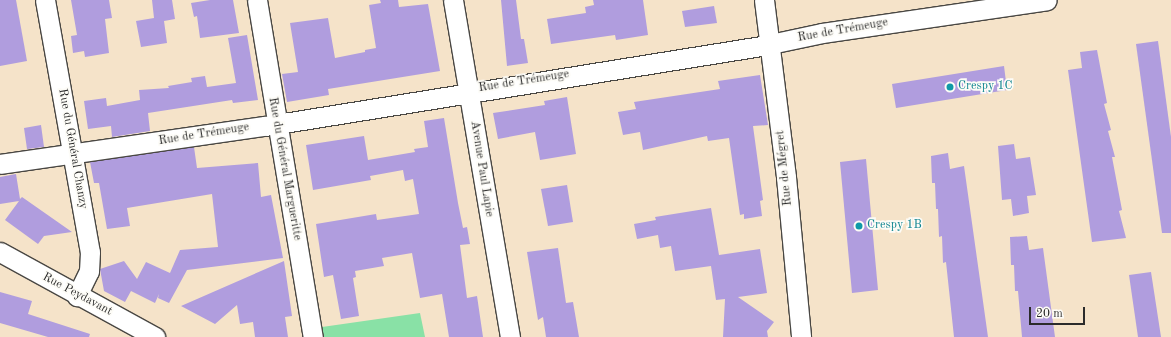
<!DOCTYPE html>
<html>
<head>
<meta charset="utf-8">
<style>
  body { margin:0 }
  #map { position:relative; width:1171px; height:337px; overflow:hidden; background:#f5e3c9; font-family:"Old Standard TT",serif }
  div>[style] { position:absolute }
  .green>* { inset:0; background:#89e1a6 }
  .building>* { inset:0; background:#b09dde }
  .roads { filter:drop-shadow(1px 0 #494743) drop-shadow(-1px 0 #494743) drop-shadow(0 1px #494743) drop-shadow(0 -1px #494743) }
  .minor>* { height:19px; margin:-9.5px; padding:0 9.5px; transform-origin:9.5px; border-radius:9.5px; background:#fff }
  .dots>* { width:11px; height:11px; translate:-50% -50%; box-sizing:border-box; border:2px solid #fdfcf7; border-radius:50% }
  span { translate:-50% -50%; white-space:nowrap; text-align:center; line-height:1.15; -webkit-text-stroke:3.5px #fdfcf7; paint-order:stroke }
  .street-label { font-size:12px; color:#2b2b2b }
  .culture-label { font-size:12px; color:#0d838f }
  .left { translate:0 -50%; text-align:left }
  .scale { position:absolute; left:1029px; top:307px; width:56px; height:18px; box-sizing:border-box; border:2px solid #2b2b2b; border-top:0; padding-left:5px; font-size:12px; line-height:14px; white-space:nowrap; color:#2b2b2b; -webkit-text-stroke:3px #fdfcf7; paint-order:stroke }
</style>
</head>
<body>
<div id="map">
  <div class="green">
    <i style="clip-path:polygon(420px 313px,425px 337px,323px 337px,322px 327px)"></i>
  </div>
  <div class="building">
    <i style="clip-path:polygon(0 0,16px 0,27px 61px,0 66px)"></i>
    <i style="clip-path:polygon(71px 0,109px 0,112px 18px,105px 19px,109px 53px,85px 57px,84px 51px,73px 53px,71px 36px,77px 35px)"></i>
    <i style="clip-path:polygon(152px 0,172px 0,175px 19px,164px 21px,167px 43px,141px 47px,136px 21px,154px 18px)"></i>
    <i style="clip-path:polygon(210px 0,233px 0,239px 33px,200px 38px,197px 16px,194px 17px,191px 3px)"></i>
    <i style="clip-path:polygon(380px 0,398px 0,399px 7px,428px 4px,440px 71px,328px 89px,329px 95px,287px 102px,282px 74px,298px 72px,290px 23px,328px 18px,335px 58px,365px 52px,365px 50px,376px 48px,369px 5px,381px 3px)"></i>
    <i style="clip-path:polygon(501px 0,516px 0,521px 39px,524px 39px,528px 63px,507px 66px)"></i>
    <i style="clip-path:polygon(593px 0,643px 0,648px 35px,616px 40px,615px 35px,551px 44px,547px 19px,586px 13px,585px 7px,594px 5px)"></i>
    <i style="clip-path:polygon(714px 6px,717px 23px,685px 27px,682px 11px)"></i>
    <i style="clip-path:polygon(247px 35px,258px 100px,233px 103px,232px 100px,148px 113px,150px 131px,112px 137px,111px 126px,88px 129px,84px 101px,106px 98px,107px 106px,140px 100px,139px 90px,169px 88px,168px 86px,192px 82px,191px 78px,205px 76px,207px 87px,236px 83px,228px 38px)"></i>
    <i style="clip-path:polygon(1158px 41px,1171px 137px,1171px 233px,1162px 233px,1136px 44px)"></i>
    <i style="clip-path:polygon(1097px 50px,1107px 103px,1104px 104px,1111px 130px,1108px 131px,1115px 157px,1112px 157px,1122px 210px,1119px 211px,1126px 238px,1092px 242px,1068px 70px,1082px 68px,1080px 52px)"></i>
    <i style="clip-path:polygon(1004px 66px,1007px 90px,896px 108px,892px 84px)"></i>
    <i style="clip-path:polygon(760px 75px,768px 125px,753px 126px,763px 200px,760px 201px,762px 216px,744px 219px,744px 214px,740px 215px,729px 138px,708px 141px,707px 136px,643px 150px,640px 132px,623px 135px,618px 112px,636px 109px,634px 102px,720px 89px,718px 81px)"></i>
    <i style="clip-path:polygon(567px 97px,576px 154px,540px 160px,535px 132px,498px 139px,493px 113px,545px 105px,544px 101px)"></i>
    <i style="clip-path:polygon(444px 118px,458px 203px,463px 228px,467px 227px,470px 244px,460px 245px,467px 298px,477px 296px,483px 337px,449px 337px,442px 294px,420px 298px,412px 253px,382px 258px,384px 266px,355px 271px,356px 277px,353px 278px,359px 316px,341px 319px,333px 275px,324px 277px,316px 224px,376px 214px,377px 220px,419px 214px,413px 179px,405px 181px,403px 170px,370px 176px,371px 180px,313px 190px,306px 145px,364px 136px,368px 160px,415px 152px,414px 149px,428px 147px,424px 121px)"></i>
    <i style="clip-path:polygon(41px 125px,44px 147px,27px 149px,24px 128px)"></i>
    <i style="clip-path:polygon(1014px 144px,1016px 159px,1030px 157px,1036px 195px,1027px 196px,1029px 213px,1013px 216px,1011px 199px,1002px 200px,998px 146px)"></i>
    <i style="clip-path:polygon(194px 147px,197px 168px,258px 163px,261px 197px,271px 195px,283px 258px,187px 270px,169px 303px,158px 298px,159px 294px,155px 303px,131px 291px,125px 302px,104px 291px,100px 269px,124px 261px,137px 279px,146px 262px,170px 273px,180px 250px,218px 247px,212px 194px,127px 208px,130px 226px,107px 229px,99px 183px,94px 183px,90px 162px)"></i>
    <i style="clip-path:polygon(948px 153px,950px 169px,964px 166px,988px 337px,954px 337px,946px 262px,943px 263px,942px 236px,939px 237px,938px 209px,936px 209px,935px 183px,932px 183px,931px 156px)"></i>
    <i style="clip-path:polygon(866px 159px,878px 290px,852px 293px,840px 162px)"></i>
    <i style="clip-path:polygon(16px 174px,20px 199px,22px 197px,72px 232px,44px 236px,38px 244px,5px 220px,19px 201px,0 204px,0 177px)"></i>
    <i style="clip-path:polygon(567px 185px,573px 222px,548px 226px,541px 189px)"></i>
    <i style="clip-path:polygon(711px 208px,719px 255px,760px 249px,767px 293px,738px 297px,774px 322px,767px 331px,768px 337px,723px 337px,725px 299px,716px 300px,711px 266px,675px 271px,671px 246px,660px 248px,658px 235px,637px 239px,634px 224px,656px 220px,655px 217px)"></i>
    <i style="clip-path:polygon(1027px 236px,1029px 250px,1043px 248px,1055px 337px,1022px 337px,1018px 291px,1015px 291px,1014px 265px,1011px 265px,1010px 237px)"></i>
    <i style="clip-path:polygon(558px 248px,566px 303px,573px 302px,579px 337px,546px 337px,543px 317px,538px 320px,527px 252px)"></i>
    <i style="clip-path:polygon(284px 261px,292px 316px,285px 317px,288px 337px,255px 337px,253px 322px,240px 324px,237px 305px,215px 324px,181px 306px)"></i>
    <i style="clip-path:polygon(1151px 272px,1161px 337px,1138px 337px,1129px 275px)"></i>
    <i style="clip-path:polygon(0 292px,32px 301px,28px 314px,90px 334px,89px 337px,48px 337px,0 323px)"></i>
  </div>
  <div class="roads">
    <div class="minor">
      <i style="left:45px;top:0;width:256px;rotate:79.9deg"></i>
      <i style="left:90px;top:252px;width:19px;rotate:93deg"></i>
      <i style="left:89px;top:271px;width:28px;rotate:116deg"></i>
      <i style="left:257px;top:0;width:342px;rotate:80.6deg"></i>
      <i style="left:453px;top:0;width:342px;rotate:80.4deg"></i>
      <i style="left:764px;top:0;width:178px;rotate:82.9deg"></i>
      <i style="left:786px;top:177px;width:161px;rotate:84.6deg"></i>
      <i style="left:0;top:164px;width:268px;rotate:-8.2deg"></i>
      <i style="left:265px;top:126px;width:502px;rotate:-9.16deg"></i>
      <i style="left:761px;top:46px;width:62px;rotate:-12deg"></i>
      <i style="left:822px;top:33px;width:227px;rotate:-8.3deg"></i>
      <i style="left:0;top:252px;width:177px;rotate:28.7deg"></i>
    </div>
  </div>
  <div class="dots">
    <i style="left:950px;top:87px;background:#0f9aa8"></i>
    <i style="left:859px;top:226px;background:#0f9aa8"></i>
  </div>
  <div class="street-label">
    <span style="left:843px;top:31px;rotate:-10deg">Rue de Trémeuge</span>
    <span style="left:524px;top:82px;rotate:-9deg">Rue de Trémeuge</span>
    <span style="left:204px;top:135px;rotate:-9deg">Rue de Trémeuge</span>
    <span style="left:72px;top:149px;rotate:80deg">Rue du Général Chanzy</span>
    <span style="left:785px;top:168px;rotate:-96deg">Rue de Mégret</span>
    <span style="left:284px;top:169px;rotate:80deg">Rue du Général Margueritte</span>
    <span style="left:481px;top:169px;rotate:81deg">Avenue Paul Lapie</span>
    <span style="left:77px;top:295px;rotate:28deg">Rue Peydavant</span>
  </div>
  <div class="culture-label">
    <span class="left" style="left:958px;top:87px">Crespy 1C</span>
    <span class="left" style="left:867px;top:226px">Crespy 1B</span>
  </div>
  <div class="scale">20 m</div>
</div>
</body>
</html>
